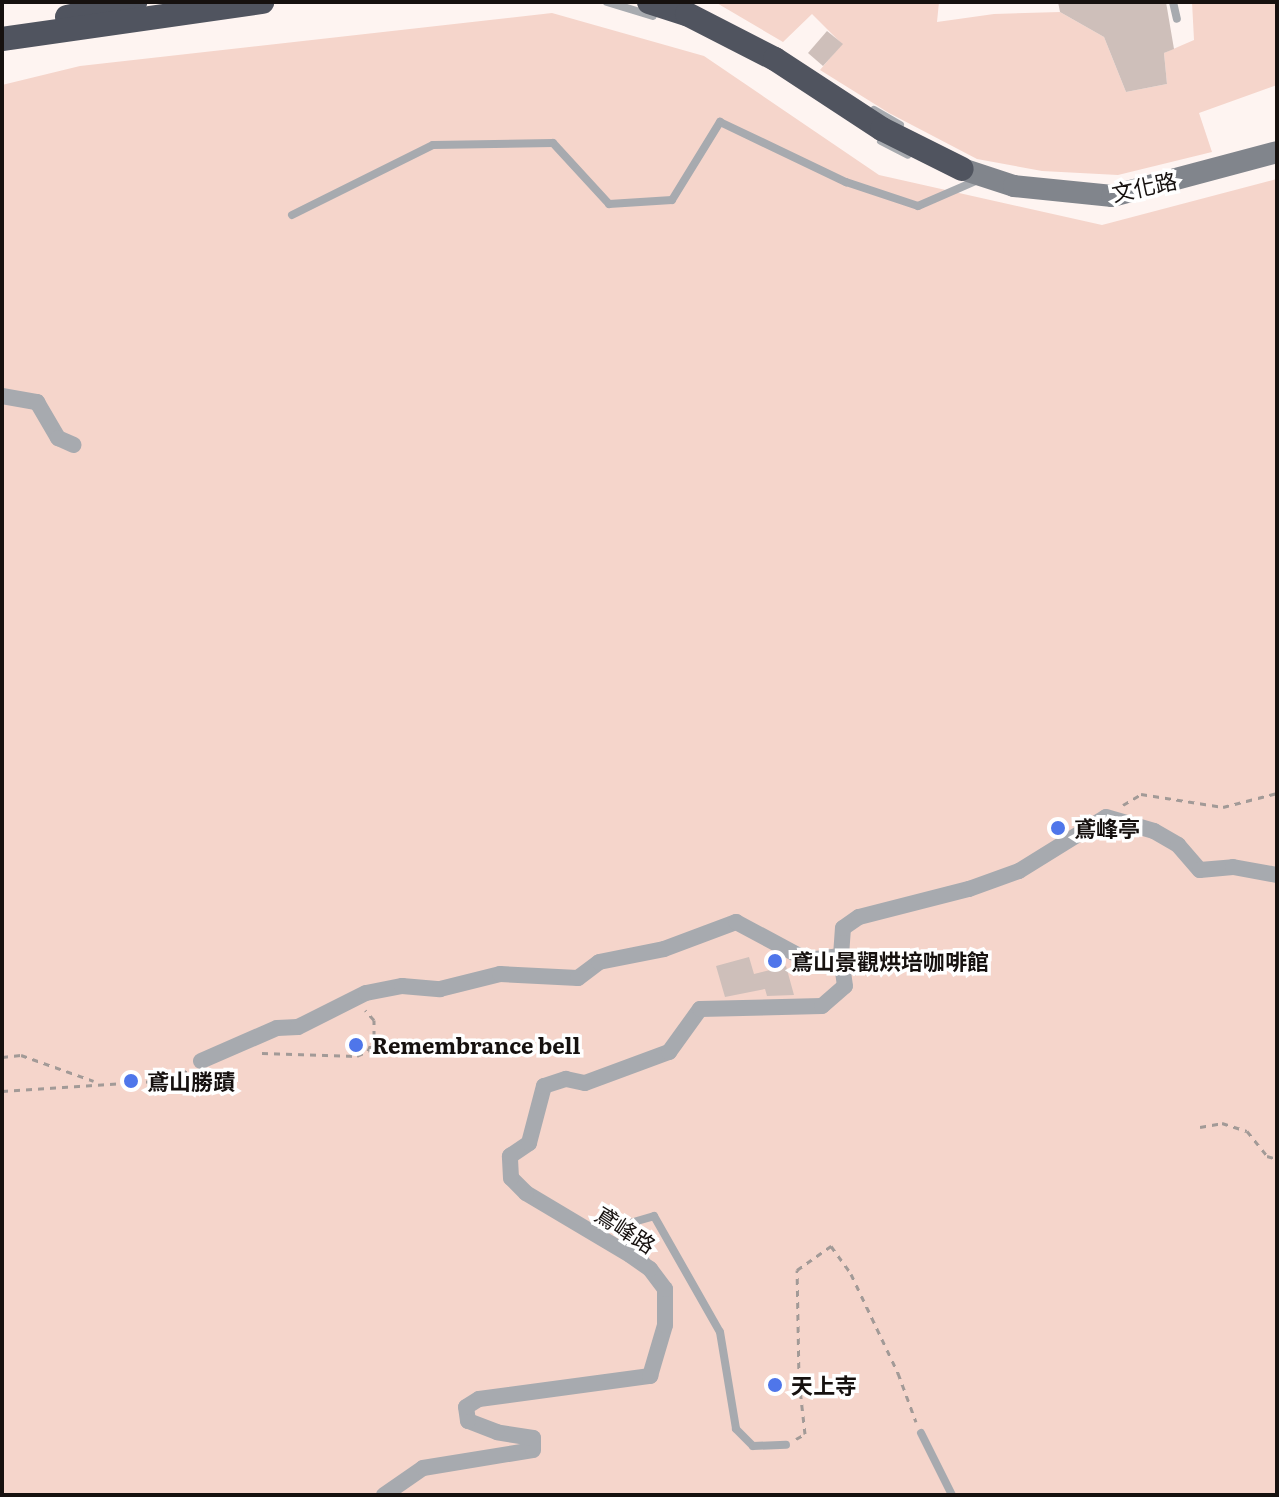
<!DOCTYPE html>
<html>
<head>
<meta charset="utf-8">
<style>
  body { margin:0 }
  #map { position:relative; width:1279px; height:1497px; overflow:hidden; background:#fef4f1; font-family:Literata,"Noto Sans TC",serif }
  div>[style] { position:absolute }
  .green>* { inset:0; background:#f5d5cb }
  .building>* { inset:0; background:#cebfba }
  .path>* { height:3px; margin-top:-1.5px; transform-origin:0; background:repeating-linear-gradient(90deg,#a29a97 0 6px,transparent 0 12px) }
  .lane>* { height:8px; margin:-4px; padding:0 4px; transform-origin:4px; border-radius:4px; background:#a7aaaf }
  .street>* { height:16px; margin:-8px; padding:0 8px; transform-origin:8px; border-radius:8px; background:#a7aaaf }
  .secondary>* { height:22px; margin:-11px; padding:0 11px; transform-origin:11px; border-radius:11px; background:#81858c }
  .highway>* { height:24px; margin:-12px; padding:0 12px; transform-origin:12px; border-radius:12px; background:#50545f }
  .dots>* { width:22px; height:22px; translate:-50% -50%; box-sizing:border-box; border:4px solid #fff; border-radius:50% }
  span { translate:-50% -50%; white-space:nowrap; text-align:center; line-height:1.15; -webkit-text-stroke:7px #fff; paint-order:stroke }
  .street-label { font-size:22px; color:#16110f }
  .poi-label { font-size:22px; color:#16110f; font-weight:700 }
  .left { translate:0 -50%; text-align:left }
  .frame { position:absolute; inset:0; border:4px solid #16110f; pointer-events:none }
</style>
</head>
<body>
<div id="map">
  <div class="green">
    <i style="clip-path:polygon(715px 2px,939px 2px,937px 22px,994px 14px,1060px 12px,1104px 37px,1126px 92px,1167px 84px,1164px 53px,1194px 40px,1192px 2px,1277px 2px,1277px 85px,1199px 113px,1212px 152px,1118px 175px,1042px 171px,977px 159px,889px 113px,820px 70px,842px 44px,812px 14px,783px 42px)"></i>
    <i style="clip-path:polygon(552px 13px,704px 56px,879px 175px,1102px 225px,1277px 179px,1277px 1495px,2px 1495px,2px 85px,80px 66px)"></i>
  </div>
  <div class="building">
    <i style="clip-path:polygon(1058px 2px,1166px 2px,1174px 49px,1164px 53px,1167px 84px,1126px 92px,1104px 37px,1060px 12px)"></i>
    <i style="clip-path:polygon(827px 31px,843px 44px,823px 66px,808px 53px)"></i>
    <i style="clip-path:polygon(749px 957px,754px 974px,786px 966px,794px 995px,767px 996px,765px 989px,725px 997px,716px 966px)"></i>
  </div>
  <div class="path">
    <i style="left:1123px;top:805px;width:21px;rotate:-31deg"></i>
    <i style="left:1141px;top:794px;width:83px;rotate:9deg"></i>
    <i style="left:1223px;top:807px;width:56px;rotate:-14.5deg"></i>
    <i style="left:262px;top:1053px;width:95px;rotate:1.8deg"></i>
    <i style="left:357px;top:1056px;width:12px;rotate:-24deg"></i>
    <i style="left:368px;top:1051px;width:16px;rotate:-68deg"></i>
    <i style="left:374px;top:1036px;width:16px;rotate:-90deg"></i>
    <i style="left:374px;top:1020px;width:13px;rotate:-132deg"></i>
    <i style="left:2px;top:1057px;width:19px;rotate:-6deg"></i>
    <i style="left:21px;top:1055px;width:77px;rotate:19.6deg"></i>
    <i style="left:2px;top:1091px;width:169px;rotate:-3.7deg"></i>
    <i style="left:171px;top:1080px;width:20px;rotate:-30deg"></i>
    <i style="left:1200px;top:1127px;width:22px;rotate:-10deg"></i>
    <i style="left:1222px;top:1123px;width:26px;rotate:18deg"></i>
    <i style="left:1247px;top:1131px;width:32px;rotate:51deg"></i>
    <i style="left:1267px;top:1156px;width:10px;rotate:17deg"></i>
    <i style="left:796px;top:1439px;width:10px;rotate:-29deg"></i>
    <i style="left:805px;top:1434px;width:54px;rotate:-96.3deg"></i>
    <i style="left:799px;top:1380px;width:110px;rotate:-91deg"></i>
    <i style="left:797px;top:1270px;width:42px;rotate:-35.2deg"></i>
    <i style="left:831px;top:1246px;width:34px;rotate:54deg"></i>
    <i style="left:851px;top:1274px;width:110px;rotate:64.6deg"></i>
    <i style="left:898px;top:1373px;width:52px;rotate:69.8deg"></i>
  </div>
  <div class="lane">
    <i style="left:607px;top:2px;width:48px;rotate:16.9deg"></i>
    <i style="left:1173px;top:2px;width:17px;rotate:77deg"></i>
    <i style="left:874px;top:110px;width:30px;rotate:30deg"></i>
    <i style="left:881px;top:141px;width:30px;rotate:27deg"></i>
    <i style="left:292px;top:215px;width:157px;rotate:-26.4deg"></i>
    <i style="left:433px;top:145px;width:120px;rotate:-1deg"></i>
    <i style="left:553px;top:143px;width:83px;rotate:47.4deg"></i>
    <i style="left:609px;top:204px;width:63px;rotate:-3.6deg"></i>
    <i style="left:672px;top:200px;width:92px;rotate:-58.4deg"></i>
    <i style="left:720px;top:122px;width:140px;rotate:25.5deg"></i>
    <i style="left:846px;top:182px;width:76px;rotate:18.4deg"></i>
    <i style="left:918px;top:206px;width:65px;rotate:-23.4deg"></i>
    <i style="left:646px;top:1261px;width:41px;rotate:-112.8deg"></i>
    <i style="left:630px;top:1223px;width:25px;rotate:-16deg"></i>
    <i style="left:654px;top:1216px;width:133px;rotate:60.4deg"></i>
    <i style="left:720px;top:1332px;width:98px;rotate:80.6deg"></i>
    <i style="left:736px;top:1429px;width:24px;rotate:45deg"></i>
    <i style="left:753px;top:1446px;width:33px;rotate:-2deg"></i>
    <i style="left:921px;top:1433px;width:69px;rotate:63.4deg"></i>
  </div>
  <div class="street">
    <i style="left:2px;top:396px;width:36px;rotate:10deg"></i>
    <i style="left:37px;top:402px;width:42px;rotate:59.7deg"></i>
    <i style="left:58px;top:438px;width:17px;rotate:24deg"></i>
    <i style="left:201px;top:1061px;width:83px;rotate:-23.5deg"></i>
    <i style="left:277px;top:1028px;width:21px;rotate:-3deg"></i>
    <i style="left:298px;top:1027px;width:76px;rotate:-26.6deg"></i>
    <i style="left:366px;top:993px;width:37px;rotate:-11deg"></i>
    <i style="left:402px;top:986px;width:38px;rotate:5deg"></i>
    <i style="left:440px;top:989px;width:62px;rotate:-14deg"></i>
    <i style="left:500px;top:974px;width:78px;rotate:2.9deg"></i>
    <i style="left:578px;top:978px;width:26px;rotate:-37deg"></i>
    <i style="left:599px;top:962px;width:66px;rotate:-11.3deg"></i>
    <i style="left:664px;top:949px;width:77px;rotate:-20.6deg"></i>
    <i style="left:736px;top:922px;width:81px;rotate:28.2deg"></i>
    <i style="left:807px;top:960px;width:34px;rotate:-7deg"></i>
    <i style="left:841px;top:956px;width:28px;rotate:-86deg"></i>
    <i style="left:843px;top:928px;width:19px;rotate:-35deg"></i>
    <i style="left:859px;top:917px;width:114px;rotate:-14.3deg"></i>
    <i style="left:969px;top:889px;width:53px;rotate:-19.8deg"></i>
    <i style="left:1019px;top:871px;width:102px;rotate:-31.8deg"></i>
    <i style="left:1106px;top:817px;width:50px;rotate:16.3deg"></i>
    <i style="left:1154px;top:831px;width:28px;rotate:30deg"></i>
    <i style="left:1178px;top:845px;width:33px;rotate:49deg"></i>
    <i style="left:1200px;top:870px;width:33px;rotate:-5deg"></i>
    <i style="left:1233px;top:867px;width:45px;rotate:10.3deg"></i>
    <i style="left:384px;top:1495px;width:47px;rotate:-34.7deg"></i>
    <i style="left:423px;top:1468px;width:111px;rotate:-9.3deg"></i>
    <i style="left:533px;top:1450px;width:12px;rotate:-90deg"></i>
    <i style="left:533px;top:1438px;width:36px;rotate:-171deg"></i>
    <i style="left:497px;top:1432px;width:31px;rotate:-159deg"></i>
    <i style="left:468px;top:1421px;width:14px;rotate:-98deg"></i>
    <i style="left:466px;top:1407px;width:15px;rotate:-32deg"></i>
    <i style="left:479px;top:1399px;width:173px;rotate:-7.7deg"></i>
    <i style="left:650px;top:1376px;width:53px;rotate:-73.6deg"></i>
    <i style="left:665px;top:1325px;width:36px;rotate:-90deg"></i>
    <i style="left:665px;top:1289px;width:25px;rotate:-127deg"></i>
    <i style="left:650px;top:1269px;width:24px;rotate:-145deg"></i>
    <i style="left:630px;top:1255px;width:121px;rotate:-149.2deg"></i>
    <i style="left:526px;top:1193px;width:21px;rotate:-135deg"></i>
    <i style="left:511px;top:1178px;width:22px;rotate:-93deg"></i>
    <i style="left:510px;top:1156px;width:23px;rotate:-34deg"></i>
    <i style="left:529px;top:1143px;width:59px;rotate:-75.3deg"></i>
    <i style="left:544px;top:1086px;width:23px;rotate:-18deg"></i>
    <i style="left:566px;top:1079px;width:19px;rotate:12deg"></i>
    <i style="left:585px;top:1083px;width:90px;rotate:-20.3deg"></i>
    <i style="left:669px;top:1052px;width:53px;rotate:-54.2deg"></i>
    <i style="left:700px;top:1009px;width:122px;rotate:-1.4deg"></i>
    <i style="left:822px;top:1006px;width:30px;rotate:-41deg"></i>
    <i style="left:845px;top:986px;width:30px;rotate:-98deg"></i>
  </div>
  <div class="secondary">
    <i style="left:962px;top:169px;width:55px;rotate:18.1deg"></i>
    <i style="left:1014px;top:186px;width:99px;rotate:5.8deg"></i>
    <i style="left:1112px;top:196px;width:171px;rotate:-14.9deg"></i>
  </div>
  <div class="highway">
    <i style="left:649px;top:2px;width:40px;rotate:18deg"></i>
    <i style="left:687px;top:14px;width:99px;rotate:27.1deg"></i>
    <i style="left:775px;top:59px;width:128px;rotate:33.2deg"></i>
    <i style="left:882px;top:129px;width:89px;rotate:26.6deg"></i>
    <i style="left:67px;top:17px;width:70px;rotate:-12.4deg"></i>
    <i style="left:2px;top:39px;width:263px;rotate:-8.1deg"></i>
  </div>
  <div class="dots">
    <i style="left:1058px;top:828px;background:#4f76ea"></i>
    <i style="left:775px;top:961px;background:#4f76ea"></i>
    <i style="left:356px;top:1045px;background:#4f76ea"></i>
    <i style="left:131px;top:1081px;background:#4f76ea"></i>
    <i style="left:775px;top:1385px;background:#4f76ea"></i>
  </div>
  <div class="street-label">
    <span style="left:1144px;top:186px;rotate:-12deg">文化路</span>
    <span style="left:626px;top:1229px;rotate:33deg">鳶峰路</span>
  </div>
  <div class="poi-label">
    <span class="left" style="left:1074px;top:828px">鳶峰亭</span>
    <span class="left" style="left:791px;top:961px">鳶山景觀烘培咖啡館</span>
    <span class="left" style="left:372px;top:1045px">Remembrance bell</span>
    <span class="left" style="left:147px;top:1081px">鳶山勝蹟</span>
    <span class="left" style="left:791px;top:1385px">天上寺</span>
  </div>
  <div class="frame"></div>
</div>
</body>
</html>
